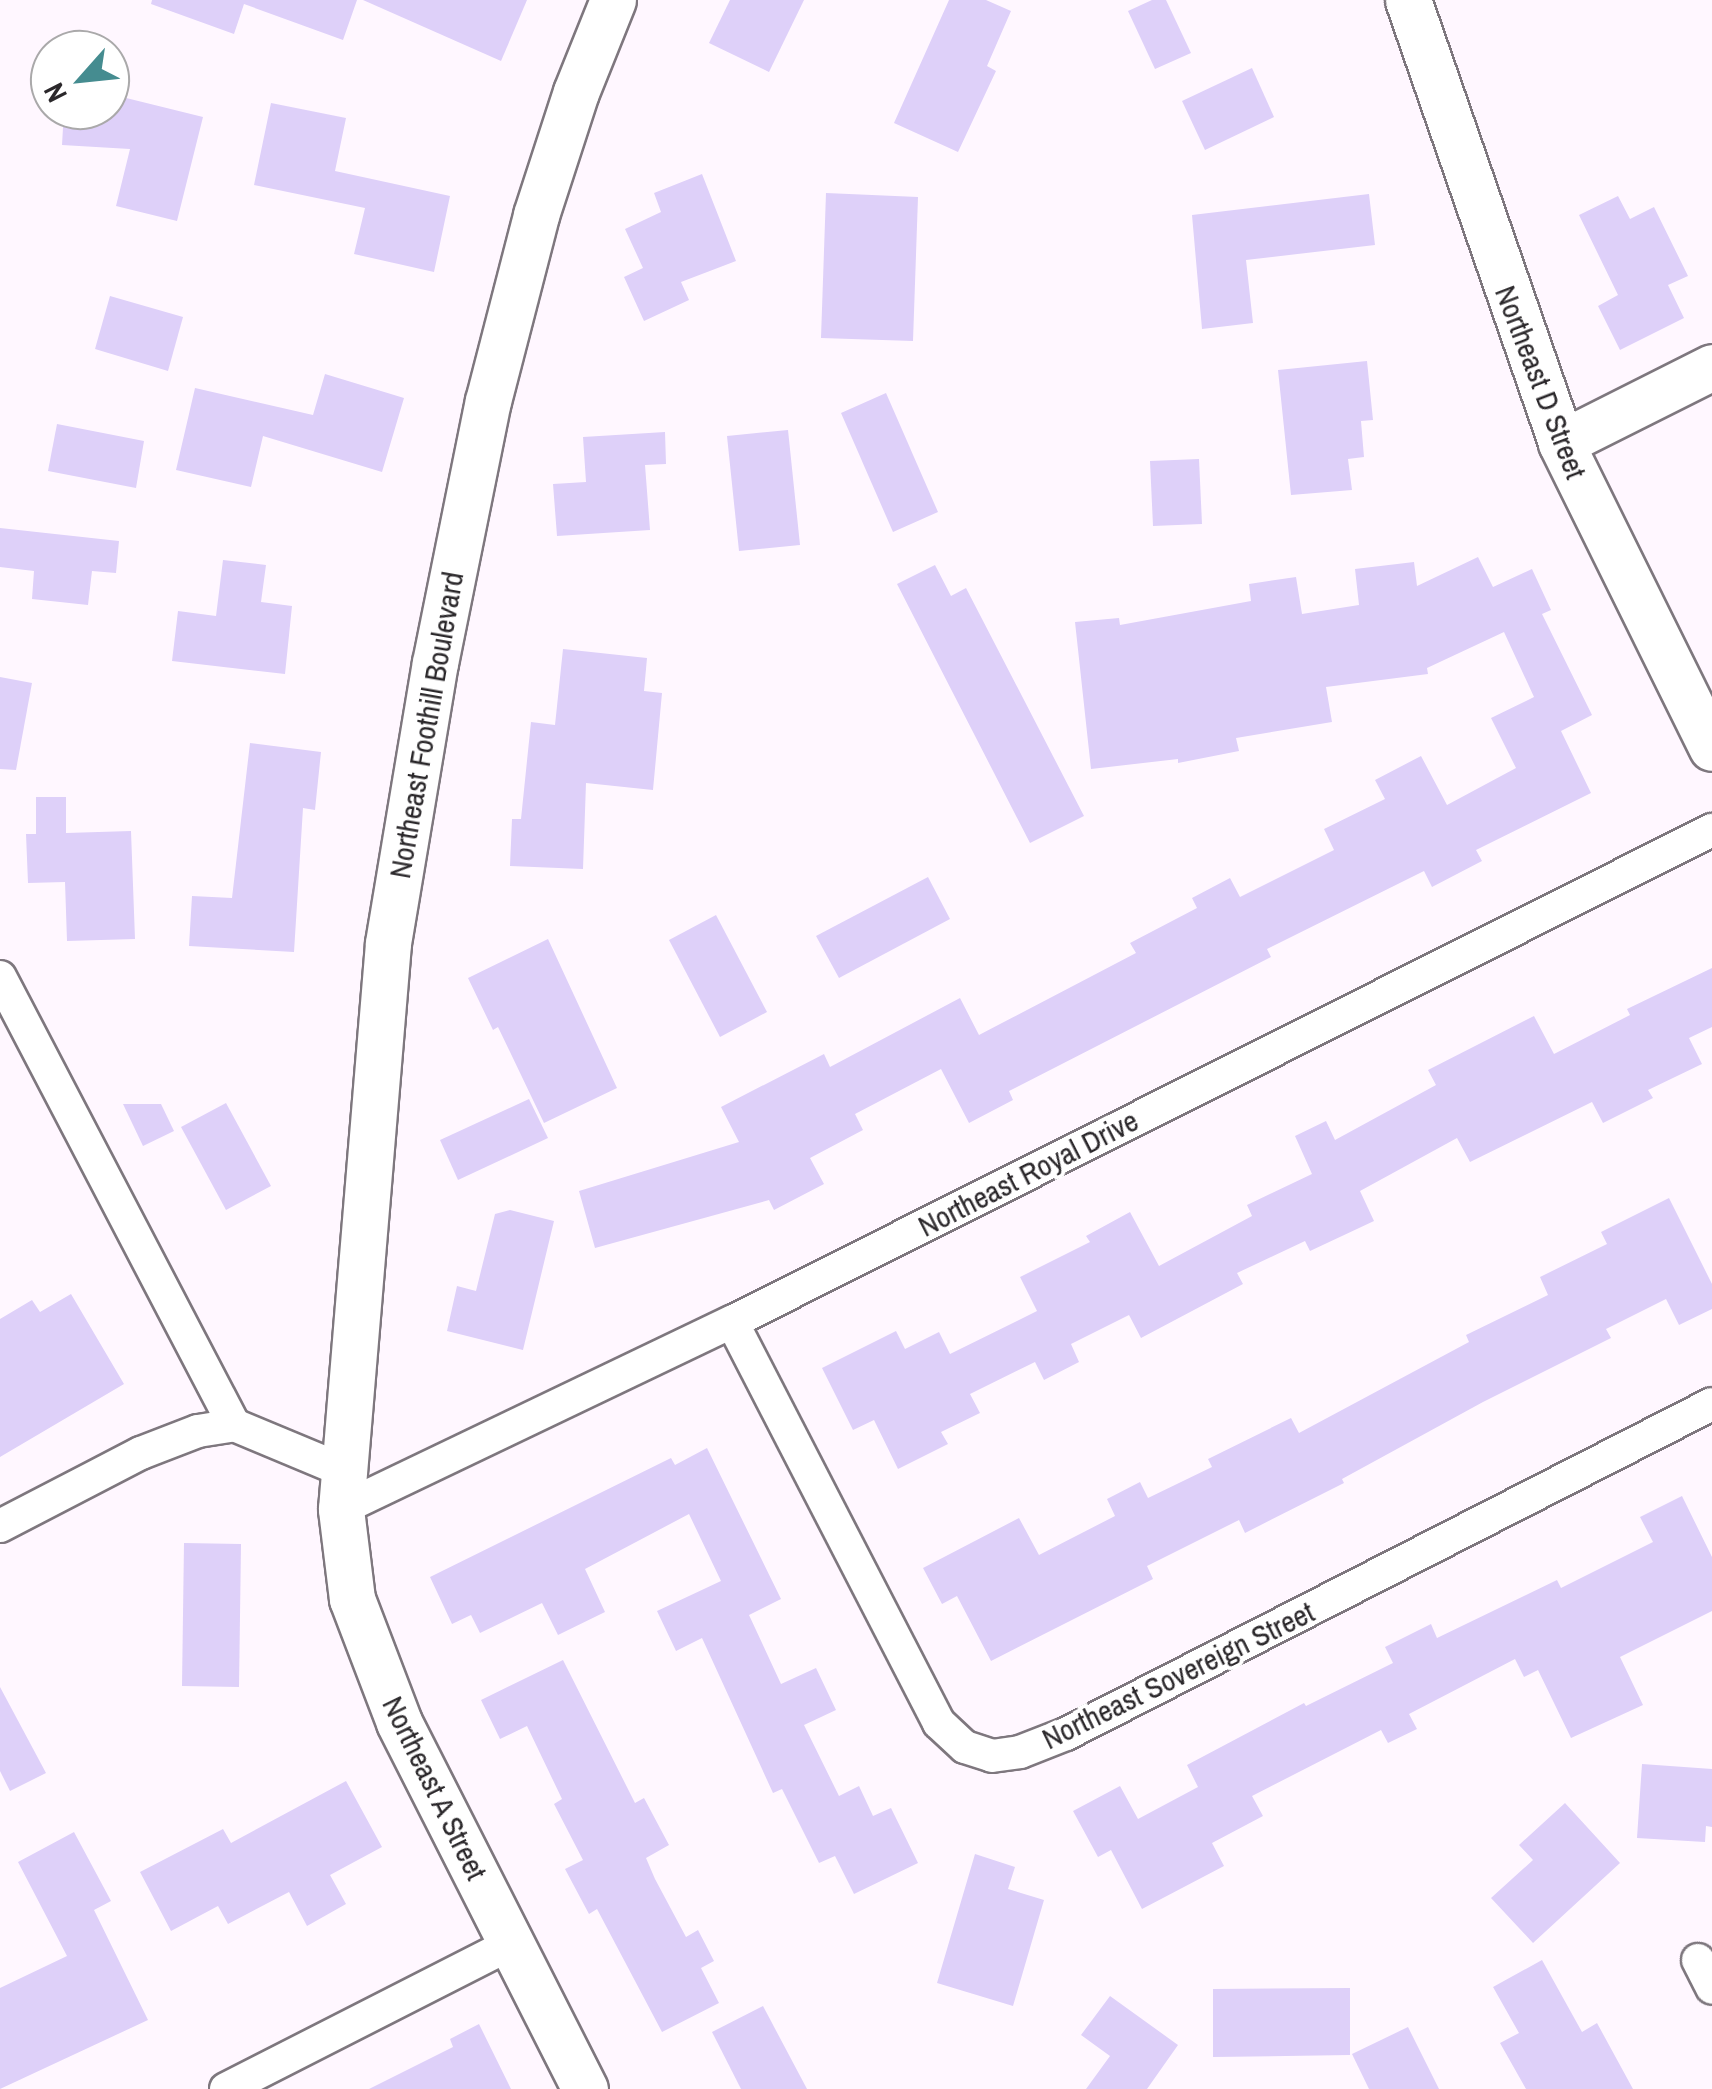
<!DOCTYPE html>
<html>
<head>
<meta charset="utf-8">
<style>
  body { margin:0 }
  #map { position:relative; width:1712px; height:2089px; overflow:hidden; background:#fff7ff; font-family:"Archivo Narrow",sans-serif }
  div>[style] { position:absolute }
  .building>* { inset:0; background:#ded0f9 }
  .roads { filter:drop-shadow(2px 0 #7e777e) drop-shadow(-2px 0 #7e777e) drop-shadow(0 2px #7e777e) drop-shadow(0 -2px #7e777e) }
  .street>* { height:32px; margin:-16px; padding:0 16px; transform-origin:16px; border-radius:16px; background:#fff }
  .secondary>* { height:45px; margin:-22.5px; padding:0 22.5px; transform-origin:22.5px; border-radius:22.5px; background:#fff }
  span { translate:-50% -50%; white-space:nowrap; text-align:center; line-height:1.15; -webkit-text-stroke:8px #fff; paint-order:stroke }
  .street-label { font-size:30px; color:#2b282b }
  .north { position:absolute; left:30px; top:30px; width:100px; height:100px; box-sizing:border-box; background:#fff; border:2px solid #aaa9aa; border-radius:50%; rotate:243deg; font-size:28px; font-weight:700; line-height:40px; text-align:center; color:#2b282b }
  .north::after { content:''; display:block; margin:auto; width:35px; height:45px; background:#458c90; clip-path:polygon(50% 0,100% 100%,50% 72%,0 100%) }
</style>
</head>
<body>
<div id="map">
  <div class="building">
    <i style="clip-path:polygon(152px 0,357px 0,343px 40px,244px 4px,234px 34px,151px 4px)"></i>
    <i style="clip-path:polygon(363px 0,527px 0,501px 61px)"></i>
    <i style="clip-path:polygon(730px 0,804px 0,769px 72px,709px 43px)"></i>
    <i style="clip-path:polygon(949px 0,986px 0,1011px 11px,987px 66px,996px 71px,958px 152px,894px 123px)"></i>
    <i style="clip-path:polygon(1152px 0,1166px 0,1191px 53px,1155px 69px,1128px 11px)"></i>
    <i style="clip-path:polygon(1252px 68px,1274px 117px,1205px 150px,1182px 101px)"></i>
    <i style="clip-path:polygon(110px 94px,203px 117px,177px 221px,116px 206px,130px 149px,62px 145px,64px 110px,110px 110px)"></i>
    <i style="clip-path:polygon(271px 103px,346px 118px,335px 171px,450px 196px,434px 272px,354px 254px,365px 208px,254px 185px)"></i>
    <i style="clip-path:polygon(702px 174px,736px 261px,681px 282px,689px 300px,644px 321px,624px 277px,643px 268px,625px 229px,661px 212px,654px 193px)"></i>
    <i style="clip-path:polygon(826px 193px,918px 197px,913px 341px,821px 338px)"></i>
    <i style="clip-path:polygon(1369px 194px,1375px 245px,1246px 260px,1253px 323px,1202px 329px,1192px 215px)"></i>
    <i style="clip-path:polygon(1618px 196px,1630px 219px,1654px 207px,1688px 276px,1668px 285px,1684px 318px,1620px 350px,1598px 306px,1618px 295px,1579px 215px)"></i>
    <i style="clip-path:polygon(110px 296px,183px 317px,168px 371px,95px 349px)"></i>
    <i style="clip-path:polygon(1367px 361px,1373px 420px,1361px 421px,1364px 457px,1348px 459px,1352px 490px,1291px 495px,1278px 370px)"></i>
    <i style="clip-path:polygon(325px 374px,404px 398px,382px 472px,263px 436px,251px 487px,176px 470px,195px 388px,313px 415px)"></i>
    <i style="clip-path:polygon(886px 393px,938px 512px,893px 532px,841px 413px)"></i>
    <i style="clip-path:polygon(57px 424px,144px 441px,136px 488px,48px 471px)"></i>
    <i style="clip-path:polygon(788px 430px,800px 545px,739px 551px,727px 436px)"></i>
    <i style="clip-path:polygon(665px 432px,666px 464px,645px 465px,650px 530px,557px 536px,553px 484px,586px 482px,583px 437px)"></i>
    <i style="clip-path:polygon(1199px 459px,1202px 524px,1153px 526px,1150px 461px)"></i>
    <i style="clip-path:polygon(0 528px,119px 541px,116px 573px,92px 571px,88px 605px,32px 599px,34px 571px,0 567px)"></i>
    <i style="clip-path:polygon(1478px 557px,1493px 587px,1532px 569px,1551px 610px,1542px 614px,1592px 715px,1561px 731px,1591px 793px,1476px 850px,1482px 861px,1432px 887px,1424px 871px,1267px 949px,1271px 957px,1009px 1091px,1013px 1100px,969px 1123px,941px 1069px,855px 1114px,863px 1130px,810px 1158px,824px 1184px,774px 1210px,769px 1200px,595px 1248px,579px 1191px,739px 1142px,721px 1107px,824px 1054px,830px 1067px,960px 998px,979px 1035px,1136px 953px,1130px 943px,1197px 908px,1192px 898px,1230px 878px,1240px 897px,1334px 850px,1324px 829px,1385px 799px,1375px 780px,1421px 756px,1447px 805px,1516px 768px,1491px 718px,1534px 697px,1504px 632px,1427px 668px,1428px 674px,1326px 687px,1332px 722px,1236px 738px,1239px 751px,1178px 763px,1178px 759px,1091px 769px,1075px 622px,1119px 618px,1120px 625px,1251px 601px,1249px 584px,1296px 577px,1302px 614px,1359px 605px,1355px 569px,1414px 562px,1417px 586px)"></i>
    <i style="clip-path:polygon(223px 560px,266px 565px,261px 602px,292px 606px,285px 674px,172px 661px,178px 611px,216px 616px)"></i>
    <i style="clip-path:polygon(935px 565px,951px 596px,966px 588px,1084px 816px,1030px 843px,897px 584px)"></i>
    <i style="clip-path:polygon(563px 649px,647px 658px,644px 691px,662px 693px,653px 790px,586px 783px,583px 869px,510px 866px,512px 819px,521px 819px,531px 722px,555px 725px)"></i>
    <i style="clip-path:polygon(0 677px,32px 683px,16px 770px,0 769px)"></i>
    <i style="clip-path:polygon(250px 743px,321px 752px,315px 810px,303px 808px,294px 952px,189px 946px,192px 896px,232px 898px)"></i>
    <i style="clip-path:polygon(36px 797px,66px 797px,66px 833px,131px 831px,135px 939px,67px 941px,65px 882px,28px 883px,26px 834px,36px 834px)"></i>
    <i style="clip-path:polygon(928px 877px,950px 919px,839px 978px,816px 936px)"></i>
    <i style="clip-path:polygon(716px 915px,767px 1012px,720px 1037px,669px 940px)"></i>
    <i style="clip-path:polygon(548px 939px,617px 1088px,544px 1123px,498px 1027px,493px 1030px,468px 978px)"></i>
    <i style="clip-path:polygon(1712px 968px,1712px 1027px,1689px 1038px,1702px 1064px,1648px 1090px,1653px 1098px,1603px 1123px,1592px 1102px,1470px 1162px,1457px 1138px,1360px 1191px,1374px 1221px,1310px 1251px,1305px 1241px,1237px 1273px,1243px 1284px,1141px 1338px,1129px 1315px,1071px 1344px,1079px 1362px,1044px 1380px,1035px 1362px,970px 1394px,980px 1413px,941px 1432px,948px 1444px,898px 1469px,874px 1420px,853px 1430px,822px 1368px,896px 1331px,905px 1349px,939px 1332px,950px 1354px,1037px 1311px,1020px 1277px,1090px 1242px,1086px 1236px,1130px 1212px,1159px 1266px,1252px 1216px,1247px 1205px,1312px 1174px,1295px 1136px,1326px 1121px,1335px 1140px,1436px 1085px,1428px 1070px,1534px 1016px,1554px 1054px,1630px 1015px,1627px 1009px)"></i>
    <i style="clip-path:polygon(529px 1099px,548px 1138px,458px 1180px,440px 1140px)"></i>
    <i style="clip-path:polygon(226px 1103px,271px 1186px,226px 1210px,181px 1127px)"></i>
    <i style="clip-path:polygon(123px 1104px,161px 1104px,174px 1131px,143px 1146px)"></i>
    <i style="clip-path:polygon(1669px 1198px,1712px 1284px,1712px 1309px,1679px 1325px,1666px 1299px,1606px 1329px,1611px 1338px,1483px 1402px,1342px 1479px,1344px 1483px,1245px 1533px,1239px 1520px,1147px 1566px,1153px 1579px,991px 1661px,957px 1596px,942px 1604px,923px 1568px,1019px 1518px,1039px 1555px,1115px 1516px,1107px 1499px,1140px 1482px,1148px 1498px,1212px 1467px,1208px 1459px,1291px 1418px,1299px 1433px,1469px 1342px,1466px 1335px,1548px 1295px,1540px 1277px,1607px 1244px,1601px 1232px)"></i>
    <i style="clip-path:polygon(510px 1210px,554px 1221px,523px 1350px,447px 1331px,457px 1286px,476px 1291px,495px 1214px)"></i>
    <i style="clip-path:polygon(71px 1294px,124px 1384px,0 1457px,0 1319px,32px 1300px,40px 1312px)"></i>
    <i style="clip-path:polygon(707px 1448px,781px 1599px,749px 1615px,781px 1684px,816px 1668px,836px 1710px,804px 1725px,839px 1796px,859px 1786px,873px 1816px,891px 1808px,918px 1863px,854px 1894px,835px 1856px,819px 1863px,782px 1789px,773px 1793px,702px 1638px,676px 1651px,657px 1611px,721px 1581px,689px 1514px,585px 1569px,605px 1612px,558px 1635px,542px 1603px,480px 1633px,471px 1615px,452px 1624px,430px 1577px,671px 1458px,675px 1465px)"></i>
    <i style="clip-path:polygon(1682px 1496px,1712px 1557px,1712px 1611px,1620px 1657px,1643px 1705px,1571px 1738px,1538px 1670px,1524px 1677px,1515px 1659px,1409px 1714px,1417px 1729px,1388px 1743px,1381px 1730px,1252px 1796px,1263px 1816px,1212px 1843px,1224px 1866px,1142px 1909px,1111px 1850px,1098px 1857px,1073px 1811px,1120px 1786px,1138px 1819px,1198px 1787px,1187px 1765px,1304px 1703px,1306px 1706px,1393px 1663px,1385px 1647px,1431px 1624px,1437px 1638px,1557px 1580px,1561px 1588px,1653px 1542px,1640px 1517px)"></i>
    <i style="clip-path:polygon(184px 1543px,241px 1544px,239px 1687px,182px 1686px)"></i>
    <i style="clip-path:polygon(563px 1660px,635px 1803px,644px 1798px,669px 1845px,646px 1858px,655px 1879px,686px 1937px,698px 1930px,714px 1961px,701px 1968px,719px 2003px,662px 2032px,597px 1909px,589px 1914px,565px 1869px,583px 1860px,554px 1804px,562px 1799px,527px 1726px,500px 1739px,481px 1700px)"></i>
    <i style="clip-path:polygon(0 1687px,46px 1773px,10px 1791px,0 1771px)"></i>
    <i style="clip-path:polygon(1642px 1764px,1712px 1769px,1712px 1827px,1706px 1826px,1705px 1842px,1637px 1838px)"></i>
    <i style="clip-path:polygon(346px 1781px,382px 1847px,330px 1875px,346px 1904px,307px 1926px,289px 1892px,228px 1924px,218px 1906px,171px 1931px,140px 1872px,223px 1829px,231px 1843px)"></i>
    <i style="clip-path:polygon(1565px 1803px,1620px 1863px,1533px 1943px,1491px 1898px,1533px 1860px,1519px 1845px)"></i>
    <i style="clip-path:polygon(74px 1832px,111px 1901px,94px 1910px,148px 2020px,0 2089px,0 1988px,67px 1956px,18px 1862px)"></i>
    <i style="clip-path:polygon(975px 1854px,1015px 1867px,1008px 1889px,1044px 1900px,1013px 2006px,937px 1983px)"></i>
    <i style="clip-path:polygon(1542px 1960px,1582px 2032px,1597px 2023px,1633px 2089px,1526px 2089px,1500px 2043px,1519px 2033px,1493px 1987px)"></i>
    <i style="clip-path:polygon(1350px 1988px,1350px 2055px,1213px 2057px,1213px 1989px)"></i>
    <i style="clip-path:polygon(1110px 1996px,1178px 2045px,1147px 2089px,1086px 2089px,1110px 2056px,1081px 2035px)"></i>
    <i style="clip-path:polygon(763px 2006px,807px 2089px,741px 2089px,712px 2032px)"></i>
    <i style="clip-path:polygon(479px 2024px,511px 2089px,369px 2089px,453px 2047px,450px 2039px)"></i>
    <i style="clip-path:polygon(1408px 2027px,1439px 2089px,1369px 2089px,1352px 2054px)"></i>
  </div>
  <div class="roads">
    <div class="street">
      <i style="left:0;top:977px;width:505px;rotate:62.42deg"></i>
      <i style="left:732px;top:1322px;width:451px;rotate:62.7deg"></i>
      <i style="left:939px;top:1723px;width:35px;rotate:43deg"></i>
      <i style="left:965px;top:1747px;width:28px;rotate:18deg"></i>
      <i style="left:992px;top:1756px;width:28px;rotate:-8deg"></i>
      <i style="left:1020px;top:1752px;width:49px;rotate:-21.4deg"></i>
      <i style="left:1066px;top:1734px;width:725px;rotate:-27.06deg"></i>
      <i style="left:341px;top:1509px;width:433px;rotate:-25.6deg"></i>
      <i style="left:732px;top:1322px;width:1097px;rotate:-26.66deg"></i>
      <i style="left:0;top:1526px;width:159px;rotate:-27.4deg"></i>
      <i style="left:141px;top:1453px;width:61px;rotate:-21.1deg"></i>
      <i style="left:198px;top:1431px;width:36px;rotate:-9deg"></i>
      <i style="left:234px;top:1425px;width:117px;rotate:22.6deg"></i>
      <i style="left:1698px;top:1960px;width:31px;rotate:63deg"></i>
      <i style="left:226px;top:2089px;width:321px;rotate:-27deg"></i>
    </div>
    <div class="secondary">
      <i style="left:1408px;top:0;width:469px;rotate:70.9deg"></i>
      <i style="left:1561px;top:443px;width:340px;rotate:63.7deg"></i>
      <i style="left:1561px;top:443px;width:169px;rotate:-26.7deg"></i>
      <i style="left:585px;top:2089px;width:411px;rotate:-116.9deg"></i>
      <i style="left:399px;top:1722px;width:132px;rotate:-110.9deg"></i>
      <i style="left:352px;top:1599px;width:91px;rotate:-97deg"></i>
      <i style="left:341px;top:1509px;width:568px;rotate:-85.25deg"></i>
      <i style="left:388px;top:943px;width:284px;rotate:-80.5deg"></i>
      <i style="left:435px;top:663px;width:267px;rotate:-78.6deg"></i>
      <i style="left:488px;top:401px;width:192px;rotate:-75.5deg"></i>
      <i style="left:536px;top:215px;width:129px;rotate:-72deg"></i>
      <i style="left:576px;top:92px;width:99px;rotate:-68.1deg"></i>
    </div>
  </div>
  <div class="street-label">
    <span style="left:1541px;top:382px;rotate:69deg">Northeast D Street</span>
    <span style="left:426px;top:725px;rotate:-80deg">Northeast Foothill Boulevard</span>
    <span style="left:1028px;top:1173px;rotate:-27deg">Northeast Royal Drive</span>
    <span style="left:1178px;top:1675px;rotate:-26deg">Northeast Sovereign Street</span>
    <span style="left:435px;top:1788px;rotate:64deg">Northeast A Street</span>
  </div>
  <div class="north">N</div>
</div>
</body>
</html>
